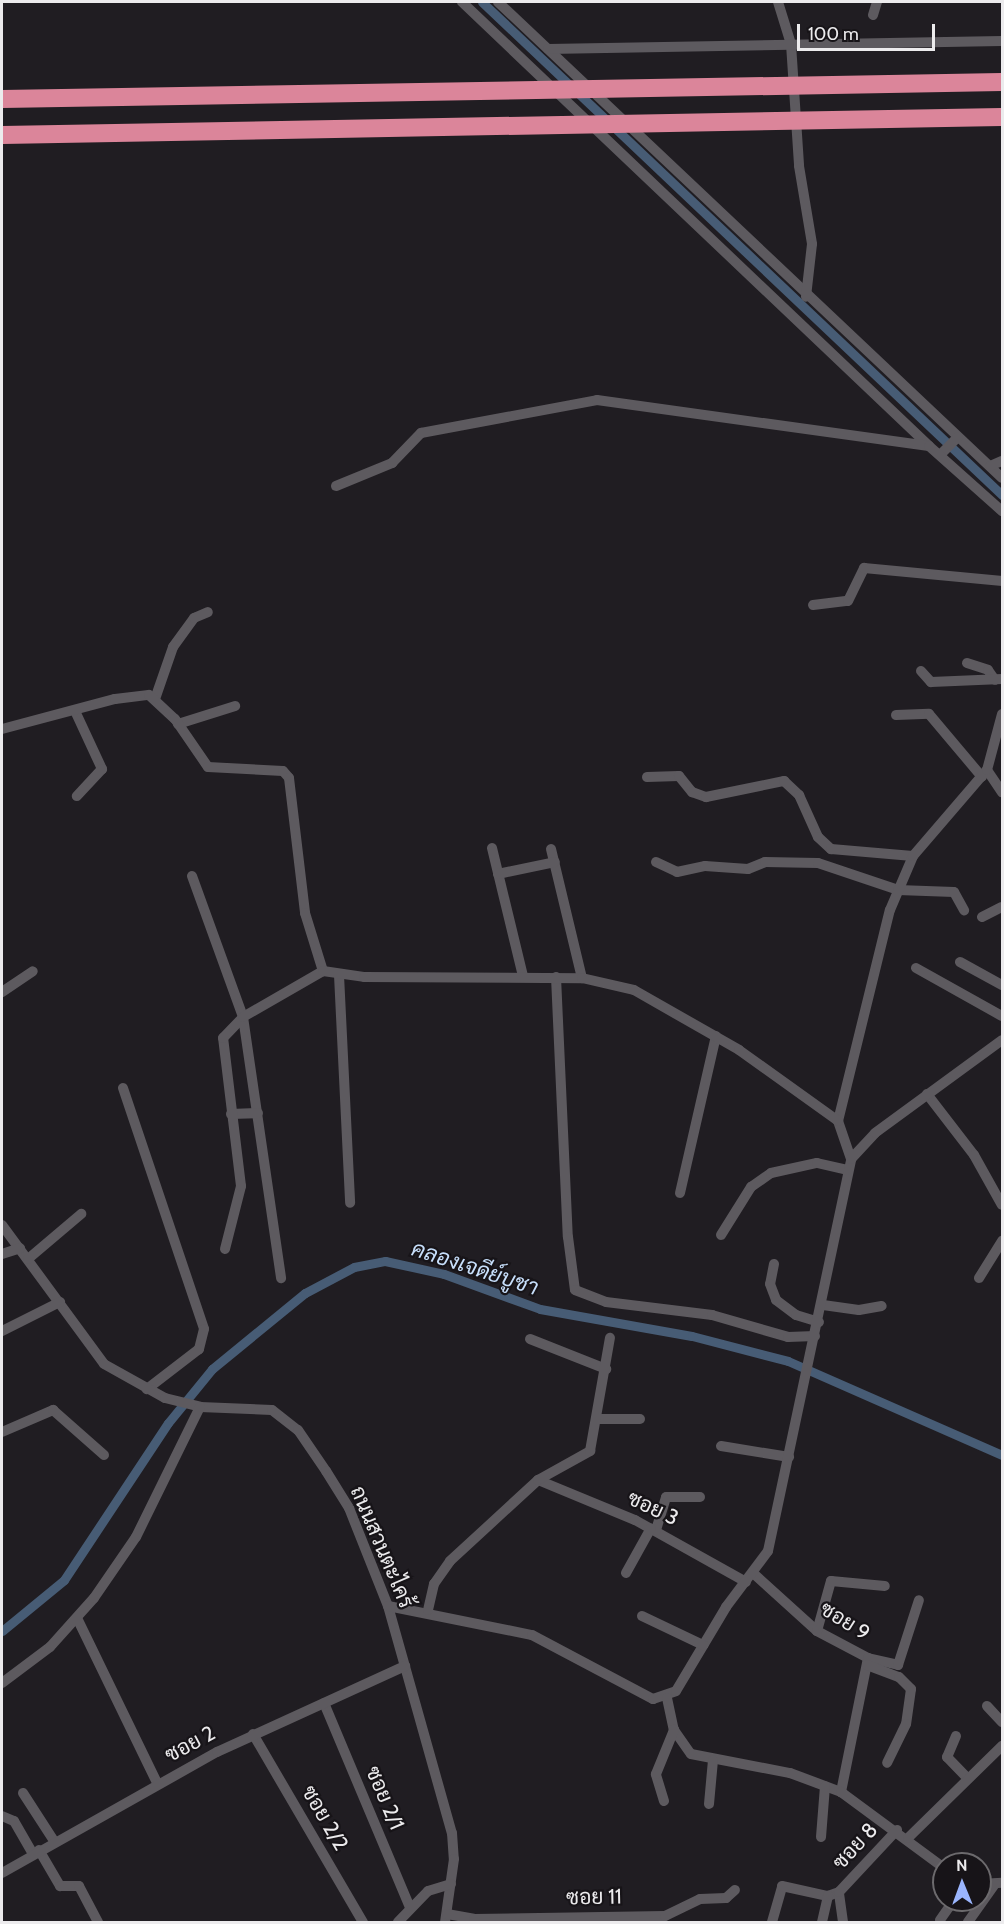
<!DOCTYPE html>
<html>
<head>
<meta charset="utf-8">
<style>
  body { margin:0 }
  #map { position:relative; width:1004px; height:1924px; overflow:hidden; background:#201d22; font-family:Cabin,Sarabun,sans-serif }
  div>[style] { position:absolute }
  .canal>* { height:9px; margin:-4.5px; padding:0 4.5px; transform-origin:4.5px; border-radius:4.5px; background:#475c75 }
  .minor>* { height:10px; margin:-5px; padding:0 5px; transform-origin:5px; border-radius:5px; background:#5d5a5f }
  .motorway>* { height:18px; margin:-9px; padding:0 9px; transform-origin:9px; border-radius:9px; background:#db859a }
  span { translate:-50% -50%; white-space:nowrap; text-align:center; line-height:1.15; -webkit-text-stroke:4.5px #171418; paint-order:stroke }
  .street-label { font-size:21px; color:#ecebed }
  .water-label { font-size:22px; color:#c7dffb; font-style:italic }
  .frame { position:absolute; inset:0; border:3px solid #ecebed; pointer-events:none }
  .north { position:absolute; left:932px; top:1852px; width:60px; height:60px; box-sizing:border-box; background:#171418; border:2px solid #6c6a6d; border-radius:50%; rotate:359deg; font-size:16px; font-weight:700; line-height:24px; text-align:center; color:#ecebed }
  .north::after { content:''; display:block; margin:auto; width:21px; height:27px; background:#9ab5fd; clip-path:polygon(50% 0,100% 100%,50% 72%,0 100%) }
  .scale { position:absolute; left:797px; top:24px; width:138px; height:27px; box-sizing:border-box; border:3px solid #ecebed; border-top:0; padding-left:8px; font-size:18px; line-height:21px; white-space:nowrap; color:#ecebed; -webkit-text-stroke:4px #171418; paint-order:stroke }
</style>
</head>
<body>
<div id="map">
  <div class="canal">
    <i style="left:482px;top:2px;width:717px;rotate:43.47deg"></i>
    <i style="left:2px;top:1631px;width:80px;rotate:-39.4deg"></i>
    <i style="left:64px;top:1580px;width:188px;rotate:-56.5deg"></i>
    <i style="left:168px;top:1423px;width:70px;rotate:-50.8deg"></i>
    <i style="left:212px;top:1369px;width:120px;rotate:-39.3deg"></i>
    <i style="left:305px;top:1293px;width:55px;rotate:-28deg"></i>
    <i style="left:354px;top:1267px;width:32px;rotate:-11deg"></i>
    <i style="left:385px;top:1261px;width:60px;rotate:12.4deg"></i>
    <i style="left:444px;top:1274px;width:102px;rotate:20deg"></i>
    <i style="left:540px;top:1309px;width:154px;rotate:10.1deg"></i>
    <i style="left:692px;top:1336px;width:99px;rotate:14.6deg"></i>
    <i style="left:788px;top:1361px;width:234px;rotate:23.7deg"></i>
  </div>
  <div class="minor">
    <i style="left:462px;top:2px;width:644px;rotate:43.55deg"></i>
    <i style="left:498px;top:2px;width:693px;rotate:43.36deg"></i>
    <i style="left:778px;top:2px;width:44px;rotate:72.8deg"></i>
    <i style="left:791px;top:44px;width:122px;rotate:86.2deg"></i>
    <i style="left:799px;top:166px;width:79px;rotate:80.5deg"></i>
    <i style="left:812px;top:244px;width:53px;rotate:96.5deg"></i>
    <i style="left:873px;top:15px;width:14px;rotate:-73deg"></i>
    <i style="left:548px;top:49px;width:454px;rotate:-1deg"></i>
    <i style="left:940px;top:455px;width:25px;rotate:-45deg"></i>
    <i style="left:990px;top:466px;width:13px;rotate:-23deg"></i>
    <i style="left:336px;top:486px;width:61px;rotate:-22.3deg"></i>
    <i style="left:392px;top:463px;width:42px;rotate:-46deg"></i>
    <i style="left:421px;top:433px;width:179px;rotate:-10.6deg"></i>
    <i style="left:597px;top:400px;width:335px;rotate:7.9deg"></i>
    <i style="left:929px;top:446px;width:98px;rotate:41.7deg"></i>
    <i style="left:813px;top:605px;width:35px;rotate:-7deg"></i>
    <i style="left:848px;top:601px;width:37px;rotate:-64deg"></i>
    <i style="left:864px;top:568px;width:139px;rotate:5.4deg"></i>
    <i style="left:967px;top:663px;width:22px;rotate:18deg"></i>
    <i style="left:988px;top:670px;width:12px;rotate:55deg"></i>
    <i style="left:921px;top:671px;width:15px;rotate:48deg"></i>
    <i style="left:931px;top:682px;width:71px;rotate:-2.4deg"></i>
    <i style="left:155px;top:699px;width:55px;rotate:-70.9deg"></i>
    <i style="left:173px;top:647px;width:36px;rotate:-54deg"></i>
    <i style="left:194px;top:618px;width:15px;rotate:-23deg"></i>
    <i style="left:76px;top:713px;width:62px;rotate:65.1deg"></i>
    <i style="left:102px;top:769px;width:37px;rotate:133deg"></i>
    <i style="left:896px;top:715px;width:33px;rotate:-2deg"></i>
    <i style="left:929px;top:714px;width:82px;rotate:49.9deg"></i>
    <i style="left:178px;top:724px;width:60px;rotate:-17.5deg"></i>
    <i style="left:2px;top:729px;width:117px;rotate:-14.9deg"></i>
    <i style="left:115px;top:699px;width:34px;rotate:-7deg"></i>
    <i style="left:149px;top:695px;width:35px;rotate:43deg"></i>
    <i style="left:175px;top:719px;width:58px;rotate:55.5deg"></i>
    <i style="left:208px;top:767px;width:75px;rotate:3.1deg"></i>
    <i style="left:283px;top:771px;width:9px;rotate:49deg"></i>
    <i style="left:289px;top:778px;width:136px;rotate:83.2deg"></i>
    <i style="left:305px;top:913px;width:61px;rotate:72.8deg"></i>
    <i style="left:987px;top:770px;width:27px;rotate:56deg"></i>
    <i style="left:647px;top:777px;width:32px;rotate:-2deg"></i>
    <i style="left:679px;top:776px;width:21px;rotate:51deg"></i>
    <i style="left:692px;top:792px;width:15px;rotate:20deg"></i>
    <i style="left:706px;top:797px;width:80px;rotate:-11.6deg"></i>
    <i style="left:784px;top:781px;width:21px;rotate:43deg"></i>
    <i style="left:799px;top:795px;width:46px;rotate:65.7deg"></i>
    <i style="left:818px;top:837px;width:18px;rotate:43deg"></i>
    <i style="left:831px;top:849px;width:82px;rotate:4.9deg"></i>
    <i style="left:492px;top:848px;width:132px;rotate:76.4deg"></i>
    <i style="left:551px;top:849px;width:133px;rotate:76.5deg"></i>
    <i style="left:656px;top:862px;width:23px;rotate:25deg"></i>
    <i style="left:677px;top:872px;width:29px;rotate:-12deg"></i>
    <i style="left:705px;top:866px;width:43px;rotate:4deg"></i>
    <i style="left:748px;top:869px;width:18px;rotate:-22deg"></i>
    <i style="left:765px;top:862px;width:53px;rotate:1.1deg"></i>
    <i style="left:818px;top:863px;width:84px;rotate:18.6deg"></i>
    <i style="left:898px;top:890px;width:56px;rotate:2deg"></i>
    <i style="left:954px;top:892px;width:21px;rotate:61deg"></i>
    <i style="left:498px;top:874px;width:58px;rotate:-11.9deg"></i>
    <i style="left:192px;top:876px;width:150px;rotate:70.1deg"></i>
    <i style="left:243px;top:1017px;width:264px;rotate:81.7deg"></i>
    <i style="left:982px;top:917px;width:22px;rotate:-27deg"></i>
    <i style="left:960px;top:962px;width:48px;rotate:28.7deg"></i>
    <i style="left:916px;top:968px;width:98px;rotate:29.2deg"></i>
    <i style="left:339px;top:975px;width:228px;rotate:87.2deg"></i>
    <i style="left:556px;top:977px;width:260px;rotate:87.4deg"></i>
    <i style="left:568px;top:1237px;width:53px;rotate:82.5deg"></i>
    <i style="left:575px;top:1290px;width:33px;rotate:21deg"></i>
    <i style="left:606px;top:1302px;width:107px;rotate:7deg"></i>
    <i style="left:712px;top:1315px;width:79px;rotate:16.1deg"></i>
    <i style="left:788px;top:1337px;width:27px;rotate:-2deg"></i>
    <i style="left:2px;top:992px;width:37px;rotate:-34deg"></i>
    <i style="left:123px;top:1088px;width:254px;rotate:71.4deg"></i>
    <i style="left:204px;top:1329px;width:21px;rotate:104deg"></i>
    <i style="left:199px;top:1349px;width:66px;rotate:142.4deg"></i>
    <i style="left:927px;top:1094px;width:77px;rotate:52.4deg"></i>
    <i style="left:974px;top:1155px;width:57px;rotate:60.8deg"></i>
    <i style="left:231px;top:1114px;width:27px;rotate:-2deg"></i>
    <i style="left:851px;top:1159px;width:40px;rotate:-108.9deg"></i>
    <i style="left:838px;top:1121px;width:217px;rotate:-76.2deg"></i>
    <i style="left:890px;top:910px;width:59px;rotate:-66.9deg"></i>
    <i style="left:913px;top:856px;width:113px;rotate:-49.3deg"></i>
    <i style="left:987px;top:770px;width:58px;rotate:-75deg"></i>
    <i style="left:680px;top:1193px;width:161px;rotate:-77.1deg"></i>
    <i style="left:2px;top:1225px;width:172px;rotate:53.7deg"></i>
    <i style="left:104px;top:1364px;width:70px;rotate:29.1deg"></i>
    <i style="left:165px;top:1398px;width:36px;rotate:14deg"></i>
    <i style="left:200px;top:1407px;width:72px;rotate:2.4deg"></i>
    <i style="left:272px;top:1410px;width:33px;rotate:38deg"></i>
    <i style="left:298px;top:1430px;width:50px;rotate:55.7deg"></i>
    <i style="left:326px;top:1471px;width:44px;rotate:58.1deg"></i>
    <i style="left:349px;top:1508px;width:105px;rotate:68.3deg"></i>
    <i style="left:388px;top:1606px;width:236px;rotate:74.3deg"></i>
    <i style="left:452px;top:1833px;width:26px;rotate:86deg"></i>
    <i style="left:454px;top:1859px;width:64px;rotate:98.1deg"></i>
    <i style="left:721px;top:1235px;width:57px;rotate:-58deg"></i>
    <i style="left:751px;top:1187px;width:24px;rotate:-35deg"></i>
    <i style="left:771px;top:1173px;width:47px;rotate:-12.3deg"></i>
    <i style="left:817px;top:1163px;width:31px;rotate:13deg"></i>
    <i style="left:225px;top:1249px;width:65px;rotate:-75.7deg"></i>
    <i style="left:241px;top:1186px;width:149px;rotate:-96.9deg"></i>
    <i style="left:223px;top:1038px;width:29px;rotate:-46deg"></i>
    <i style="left:243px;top:1017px;width:92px;rotate:-29.9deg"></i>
    <i style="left:323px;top:971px;width:41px;rotate:8.3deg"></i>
    <i style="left:364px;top:977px;width:218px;rotate:0.3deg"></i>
    <i style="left:582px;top:978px;width:53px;rotate:13deg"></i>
    <i style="left:634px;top:990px;width:121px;rotate:29.7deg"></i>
    <i style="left:739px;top:1050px;width:122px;rotate:35.6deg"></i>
    <i style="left:2px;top:1254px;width:19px;rotate:-18deg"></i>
    <i style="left:28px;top:1259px;width:70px;rotate:-40.3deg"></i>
    <i style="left:774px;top:1264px;width:20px;rotate:101deg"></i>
    <i style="left:770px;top:1284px;width:17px;rotate:69deg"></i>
    <i style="left:776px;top:1300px;width:25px;rotate:37deg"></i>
    <i style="left:796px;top:1315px;width:24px;rotate:17deg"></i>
    <i style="left:979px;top:1278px;width:44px;rotate:-58.1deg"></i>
    <i style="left:823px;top:1305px;width:36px;rotate:8deg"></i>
    <i style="left:859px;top:1310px;width:23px;rotate:-10deg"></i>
    <i style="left:2px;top:1331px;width:65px;rotate:-26.6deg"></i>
    <i style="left:530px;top:1339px;width:82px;rotate:21.5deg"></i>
    <i style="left:598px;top:1419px;width:42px"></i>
    <i style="left:2px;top:1432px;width:56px;rotate:-23.3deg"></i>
    <i style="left:53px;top:1410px;width:68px;rotate:41.4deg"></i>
    <i style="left:721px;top:1446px;width:69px;rotate:9.2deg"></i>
    <i style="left:538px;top:1480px;width:105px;rotate:22.4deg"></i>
    <i style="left:635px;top:1520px;width:127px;rotate:29.2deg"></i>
    <i style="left:656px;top:1530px;width:34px;rotate:-73deg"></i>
    <i style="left:666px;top:1497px;width:34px"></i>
    <i style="left:626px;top:1573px;width:51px;rotate:-60.9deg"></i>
    <i style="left:753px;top:1573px;width:86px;rotate:42.2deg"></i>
    <i style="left:817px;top:1631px;width:58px;rotate:27.9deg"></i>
    <i style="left:868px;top:1658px;width:137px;rotate:101.4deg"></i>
    <i style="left:388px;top:1606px;width:147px;rotate:11.4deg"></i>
    <i style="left:532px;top:1635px;width:137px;rotate:27.9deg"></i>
    <i style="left:653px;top:1699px;width:24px;rotate:-19deg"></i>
    <i style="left:676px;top:1691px;width:98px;rotate:-59.2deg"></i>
    <i style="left:726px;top:1607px;width:70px;rotate:-53.1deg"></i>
    <i style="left:768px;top:1551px;width:401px;rotate:-78deg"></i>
    <i style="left:851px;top:1159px;width:35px;rotate:-47deg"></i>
    <i style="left:875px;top:1133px;width:157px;rotate:-36.2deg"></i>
    <i style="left:428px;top:1610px;width:27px;rotate:-77deg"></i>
    <i style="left:434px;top:1584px;width:28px;rotate:-55deg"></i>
    <i style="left:450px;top:1561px;width:120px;rotate:-42.6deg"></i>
    <i style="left:538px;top:1480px;width:60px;rotate:-29.1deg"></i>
    <i style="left:590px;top:1451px;width:115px;rotate:-80deg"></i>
    <i style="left:642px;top:1616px;width:68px;rotate:25.4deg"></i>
    <i style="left:77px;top:1618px;width:183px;rotate:64.1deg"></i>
    <i style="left:817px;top:1631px;width:52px;rotate:-74.4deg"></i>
    <i style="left:831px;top:1581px;width:54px;rotate:5.3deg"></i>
    <i style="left:868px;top:1658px;width:31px;rotate:13deg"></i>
    <i style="left:898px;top:1665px;width:68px;rotate:-72.1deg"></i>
    <i style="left:867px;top:1665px;width:34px;rotate:21deg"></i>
    <i style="left:899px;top:1677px;width:17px;rotate:45deg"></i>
    <i style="left:911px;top:1689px;width:35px;rotate:98deg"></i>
    <i style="left:906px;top:1724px;width:43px;rotate:116deg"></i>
    <i style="left:2px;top:1683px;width:60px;rotate:-36.9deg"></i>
    <i style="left:50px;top:1647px;width:66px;rotate:-48.1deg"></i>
    <i style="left:94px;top:1598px;width:74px;rotate:-55.5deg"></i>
    <i style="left:136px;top:1537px;width:145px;rotate:-63.8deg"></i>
    <i style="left:667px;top:1698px;width:33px;rotate:78deg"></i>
    <i style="left:674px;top:1730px;width:29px;rotate:55deg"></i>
    <i style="left:691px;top:1754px;width:101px;rotate:10.9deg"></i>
    <i style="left:790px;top:1773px;width:54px;rotate:20.4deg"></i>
    <i style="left:841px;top:1792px;width:128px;rotate:36.4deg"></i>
    <i style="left:324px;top:1703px;width:222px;rotate:67.2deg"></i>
    <i style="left:987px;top:1706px;width:22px;rotate:47deg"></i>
    <i style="left:253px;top:1734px;width:218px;rotate:59.7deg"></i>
    <i style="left:956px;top:1736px;width:23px;rotate:113deg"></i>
    <i style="left:947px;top:1757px;width:30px;rotate:46deg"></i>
    <i style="left:23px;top:1793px;width:57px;rotate:57.1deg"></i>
    <i style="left:664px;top:1801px;width:28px;rotate:-107deg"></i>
    <i style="left:656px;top:1774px;width:48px;rotate:-67.8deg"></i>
    <i style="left:709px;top:1804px;width:44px;rotate:-84.8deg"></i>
    <i style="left:2px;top:1816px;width:13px;rotate:23deg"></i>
    <i style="left:14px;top:1821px;width:38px;rotate:60deg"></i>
    <i style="left:821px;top:1837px;width:51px;rotate:-85.5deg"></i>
    <i style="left:908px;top:1838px;width:132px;rotate:-44.4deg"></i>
    <i style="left:39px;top:1850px;width:42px;rotate:59.7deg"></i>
    <i style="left:60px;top:1886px;width:19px"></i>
    <i style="left:79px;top:1886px;width:41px;rotate:62.2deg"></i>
    <i style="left:2px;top:1873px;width:247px;rotate:-29.4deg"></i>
    <i style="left:217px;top:1752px;width:207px;rotate:-24.6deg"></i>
    <i style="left:980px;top:1884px;width:22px;rotate:-3deg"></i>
    <i style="left:447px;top:1914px;width:27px;rotate:10deg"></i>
    <i style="left:474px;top:1919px;width:191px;rotate:-0.9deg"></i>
    <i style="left:665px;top:1916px;width:39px;rotate:-26deg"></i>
    <i style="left:700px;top:1899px;width:26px;rotate:-2deg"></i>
    <i style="left:726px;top:1898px;width:12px;rotate:-42deg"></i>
    <i style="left:940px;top:1920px;width:24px;rotate:-55deg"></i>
    <i style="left:398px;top:1922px;width:43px;rotate:-45.9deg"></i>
    <i style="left:428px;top:1891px;width:24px;rotate:-17deg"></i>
    <i style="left:772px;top:1922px;width:37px;rotate:-74deg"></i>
    <i style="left:782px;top:1886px;width:47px;rotate:12.3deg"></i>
    <i style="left:828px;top:1896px;width:12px;rotate:-20deg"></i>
    <i style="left:822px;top:1922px;width:27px;rotate:-77deg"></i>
    <i style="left:843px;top:1922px;width:30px;rotate:-98deg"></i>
    <i style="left:839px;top:1892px;width:85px;rotate:-46.9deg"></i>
    <i style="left:968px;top:1922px;width:47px;rotate:-54.6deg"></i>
  </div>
  <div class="motorway">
    <i style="left:2px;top:99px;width:1000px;rotate:-0.97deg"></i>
    <i style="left:2px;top:135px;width:1000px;rotate:-1.03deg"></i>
  </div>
  <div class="street-label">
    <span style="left:653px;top:1508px;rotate:25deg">ซอย 3</span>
    <span style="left:382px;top:1547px;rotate:67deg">ถนนสวนตะไคร้</span>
    <span style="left:845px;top:1621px;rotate:32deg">ซอย 9</span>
    <span style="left:190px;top:1744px;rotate:-28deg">ซอย 2</span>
    <span style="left:385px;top:1798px;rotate:67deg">ซอย 2/1</span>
    <span style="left:325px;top:1818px;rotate:60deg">ซอย 2/2</span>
    <span style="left:855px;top:1846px;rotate:-47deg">ซอย 8</span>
    <span style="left:594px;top:1897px;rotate:-1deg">ซอย 11</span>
  </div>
  <div class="water-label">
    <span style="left:475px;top:1268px;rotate:18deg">คลองเจดีย์บูชา</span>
  </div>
  <div class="frame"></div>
  <div class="north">N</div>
  <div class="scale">100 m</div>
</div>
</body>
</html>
